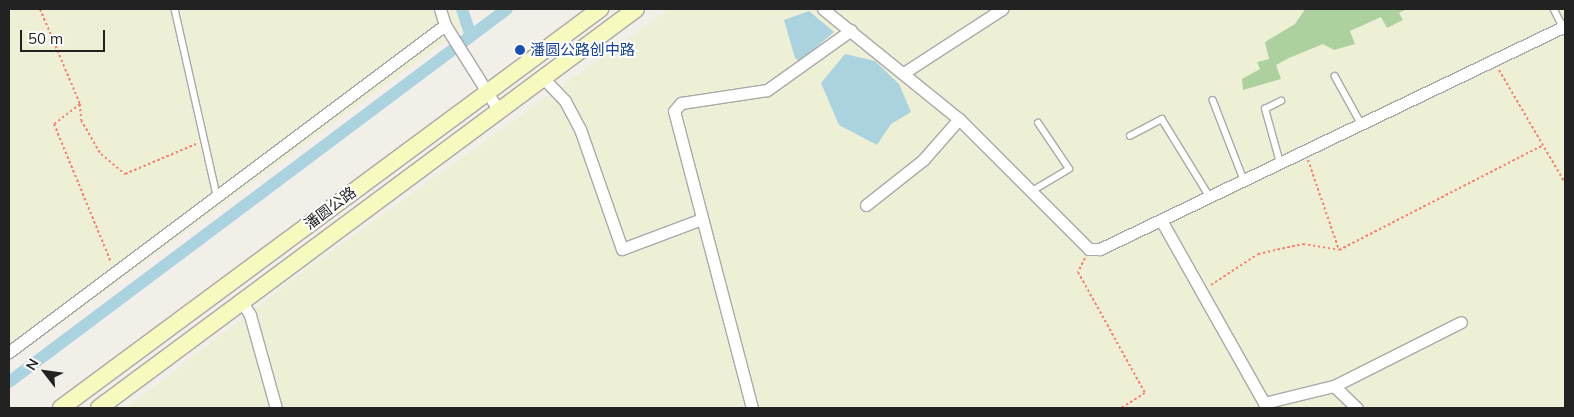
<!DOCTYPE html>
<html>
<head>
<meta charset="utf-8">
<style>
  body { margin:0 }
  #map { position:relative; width:1574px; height:417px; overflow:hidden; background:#f2efe9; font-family:Mulish,"Noto Sans SC",sans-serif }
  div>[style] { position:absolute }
  .farmland>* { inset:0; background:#eef0d5 }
  .forest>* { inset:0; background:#add19e }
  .water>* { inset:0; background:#aad3df }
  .canal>* { height:12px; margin:-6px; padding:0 6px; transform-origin:6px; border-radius:6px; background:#aad3df }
  .path>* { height:2px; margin-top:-1px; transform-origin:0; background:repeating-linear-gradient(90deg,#fa8072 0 2.5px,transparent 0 5px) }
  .roads { filter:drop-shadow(1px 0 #a9a9a9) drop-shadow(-1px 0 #a9a9a9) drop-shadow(0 1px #a9a9a9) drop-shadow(0 -1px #a9a9a9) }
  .service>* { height:5.5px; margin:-2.75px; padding:0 2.75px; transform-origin:2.75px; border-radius:2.75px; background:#fff }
  .minor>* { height:11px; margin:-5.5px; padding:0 5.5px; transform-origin:5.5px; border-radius:5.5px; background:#fff }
  .secondary>* { height:16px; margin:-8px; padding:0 8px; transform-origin:8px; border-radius:8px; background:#f7fabf }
  .dots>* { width:14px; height:14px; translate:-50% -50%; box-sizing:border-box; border:2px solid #fff; border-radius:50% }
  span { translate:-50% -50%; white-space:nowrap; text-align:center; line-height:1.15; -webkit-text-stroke:4px #fff; paint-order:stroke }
  .transit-label { font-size:15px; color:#164399 }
  .left { translate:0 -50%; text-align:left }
  .street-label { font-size:15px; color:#222 }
  .frame { position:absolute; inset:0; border:10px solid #222; pointer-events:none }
  .north { position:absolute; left:20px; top:347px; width:50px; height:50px; -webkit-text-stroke:4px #fff; paint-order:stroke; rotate:300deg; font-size:14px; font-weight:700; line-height:20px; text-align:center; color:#222 }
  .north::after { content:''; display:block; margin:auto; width:18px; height:22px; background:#222; clip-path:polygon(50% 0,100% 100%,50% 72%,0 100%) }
  .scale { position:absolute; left:20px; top:30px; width:85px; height:22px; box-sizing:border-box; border:2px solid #222; border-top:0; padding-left:6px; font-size:15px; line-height:18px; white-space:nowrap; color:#222; -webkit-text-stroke:4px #fff; paint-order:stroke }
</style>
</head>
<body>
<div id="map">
  <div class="farmland">
    <i style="clip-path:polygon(9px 9px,455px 9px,461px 29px,9px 362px)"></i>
    <i style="clip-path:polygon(669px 9px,1565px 9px,1565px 408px,126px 408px,300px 274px)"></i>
  </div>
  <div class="forest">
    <i style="clip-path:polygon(1305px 9px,1407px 9px,1399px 13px,1403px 20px,1387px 28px,1381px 17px,1350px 31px,1355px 44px,1334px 50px,1323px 44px,1289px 58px,1276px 65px,1281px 79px,1243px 90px,1242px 79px,1260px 69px,1257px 62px,1269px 59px,1265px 42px,1295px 24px)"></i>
  </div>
  <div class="water">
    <i style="clip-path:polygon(809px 11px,834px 32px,800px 61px,795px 58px,784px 20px)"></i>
    <i style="clip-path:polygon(845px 54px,875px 61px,899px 84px,911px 112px,891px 124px,877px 145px,839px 125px,821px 83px)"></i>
  </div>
  <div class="canal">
    <i style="left:462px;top:9px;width:28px;rotate:72deg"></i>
    <i style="left:9px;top:382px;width:622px;rotate:-36.83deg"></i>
  </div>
  <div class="path">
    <i style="left:40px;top:9px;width:103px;rotate:67.2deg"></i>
    <i style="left:80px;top:104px;width:33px;rotate:142deg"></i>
    <i style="left:54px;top:124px;width:149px;rotate:67.6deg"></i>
    <i style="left:1499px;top:70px;width:131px;rotate:59.7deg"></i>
    <i style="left:80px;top:104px;width:16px;rotate:86deg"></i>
    <i style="left:81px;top:120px;width:39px;rotate:60deg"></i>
    <i style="left:101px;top:154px;width:31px;rotate:40deg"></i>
    <i style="left:125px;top:174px;width:77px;rotate:-22.9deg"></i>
    <i style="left:1308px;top:160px;width:95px;rotate:71deg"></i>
    <i style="left:1085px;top:258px;width:16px;rotate:117deg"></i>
    <i style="left:1078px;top:272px;width:138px;rotate:61deg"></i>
    <i style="left:1145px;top:393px;width:28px;rotate:148deg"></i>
    <i style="left:1211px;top:285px;width:56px;rotate:-33.4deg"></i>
    <i style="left:1258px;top:254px;width:46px;rotate:-12.5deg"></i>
    <i style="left:1303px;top:244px;width:36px;rotate:9deg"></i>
    <i style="left:1339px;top:250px;width:229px;rotate:-27.2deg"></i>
  </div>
  <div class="roads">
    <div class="service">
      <i style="left:175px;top:9px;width:192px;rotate:77.3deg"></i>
      <i style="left:1554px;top:9px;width:20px;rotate:63deg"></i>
      <i style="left:1335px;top:76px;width:56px;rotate:61.1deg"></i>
      <i style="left:1213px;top:100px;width:86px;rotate:68.8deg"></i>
      <i style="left:1130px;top:136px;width:36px;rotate:-28deg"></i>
      <i style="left:1162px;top:119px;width:92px;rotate:58.4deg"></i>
      <i style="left:1280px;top:163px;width:56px;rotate:-105.5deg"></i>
      <i style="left:1265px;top:109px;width:18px;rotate:-27deg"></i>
      <i style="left:1032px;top:191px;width:43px;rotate:-30.7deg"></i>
      <i style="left:1069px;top:169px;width:55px;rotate:-124deg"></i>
    </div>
    <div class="minor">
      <i style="left:440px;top:9px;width:17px;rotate:73deg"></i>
      <i style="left:823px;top:9px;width:175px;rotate:39deg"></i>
      <i style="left:959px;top:119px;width:184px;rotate:45deg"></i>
      <i style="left:1089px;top:249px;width:11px"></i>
      <i style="left:1100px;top:249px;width:516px;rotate:-25.62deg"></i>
      <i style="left:905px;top:72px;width:116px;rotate:-33deg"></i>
      <i style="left:543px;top:78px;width:32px;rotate:46deg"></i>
      <i style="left:565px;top:101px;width:32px;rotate:62deg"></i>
      <i style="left:580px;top:129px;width:127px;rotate:70.7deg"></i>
      <i style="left:622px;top:249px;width:85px;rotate:-20.6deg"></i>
      <i style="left:866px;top:205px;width:73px;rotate:-38.3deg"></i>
      <i style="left:923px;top:160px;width:55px;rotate:-48.7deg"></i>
      <i style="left:1161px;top:220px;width:210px;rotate:60.6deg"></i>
      <i style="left:1264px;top:403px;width:72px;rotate:-13.7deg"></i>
      <i style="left:1334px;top:386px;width:142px;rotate:-26.7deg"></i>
      <i style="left:242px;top:302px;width:15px;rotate:58deg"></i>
      <i style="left:250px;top:315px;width:97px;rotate:74.4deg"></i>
      <i style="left:9px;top:352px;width:545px;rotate:-36.87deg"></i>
      <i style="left:445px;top:25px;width:102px;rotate:57.9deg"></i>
      <i style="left:1334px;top:386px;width:32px;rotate:44deg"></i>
      <i style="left:752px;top:408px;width:307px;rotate:-104.7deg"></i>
      <i style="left:674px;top:111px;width:11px;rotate:-49deg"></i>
      <i style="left:681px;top:103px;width:87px;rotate:-8.6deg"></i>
      <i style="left:767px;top:90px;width:103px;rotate:-35.5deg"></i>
    </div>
    <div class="secondary">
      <i style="left:61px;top:408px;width:671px;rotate:-36.51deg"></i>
      <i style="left:99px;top:408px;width:669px;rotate:-36.61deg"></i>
    </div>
  </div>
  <div class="dots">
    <i style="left:520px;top:50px;background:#1a4fb4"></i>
  </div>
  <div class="transit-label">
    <span class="left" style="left:530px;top:50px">潘圆公路创中路</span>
  </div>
  <div class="street-label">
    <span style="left:330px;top:208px;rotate:-37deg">潘圆公路</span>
  </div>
  <div class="frame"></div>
  <div class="north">N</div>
  <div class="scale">50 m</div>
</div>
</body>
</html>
